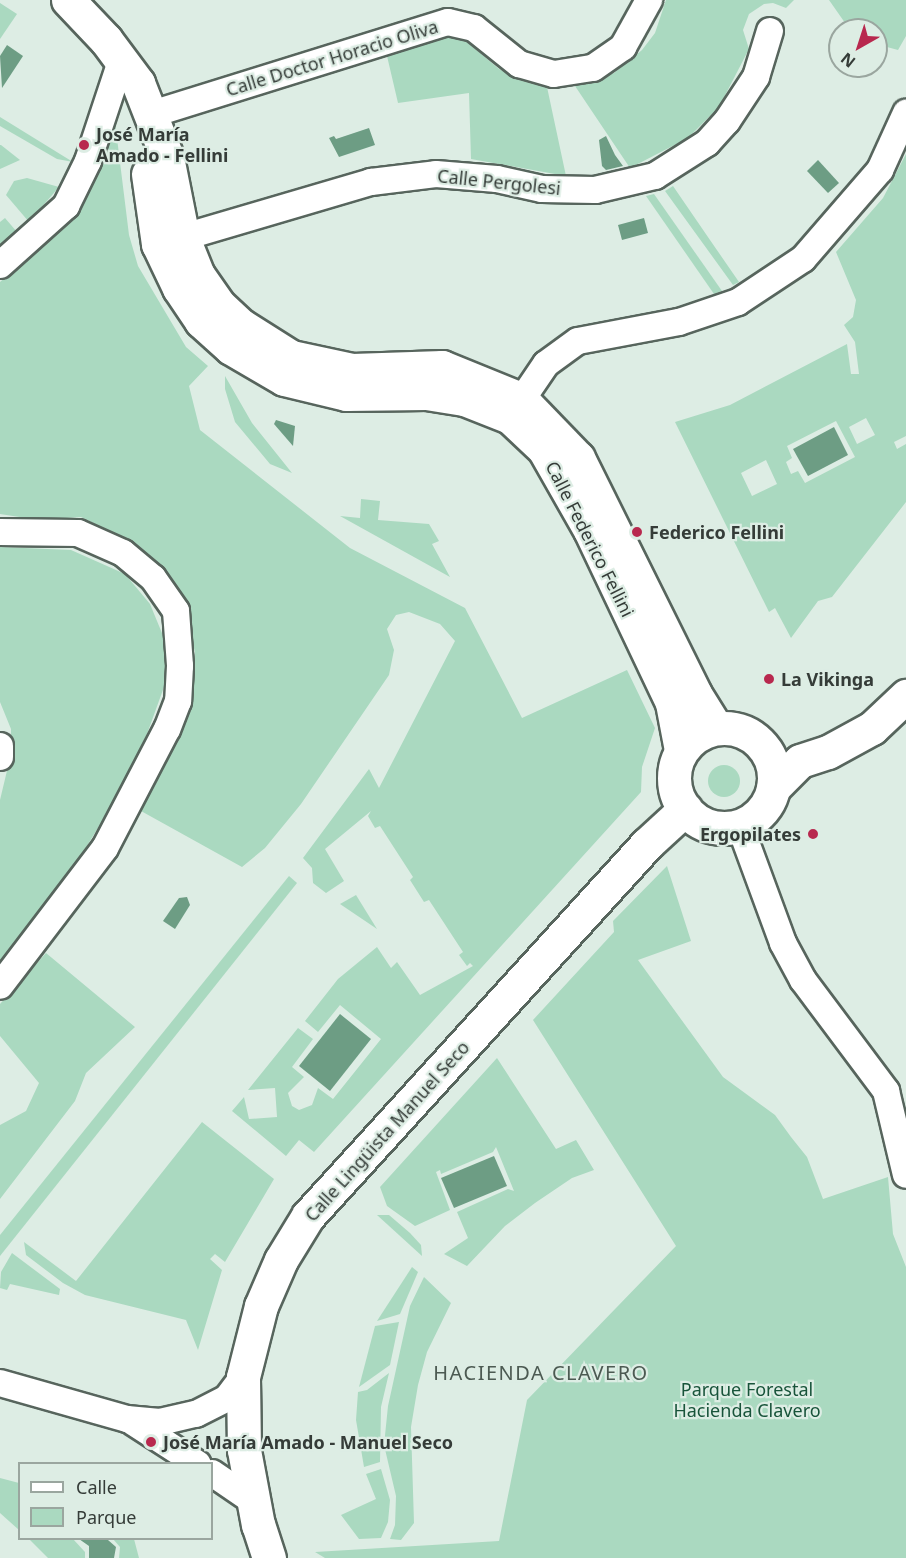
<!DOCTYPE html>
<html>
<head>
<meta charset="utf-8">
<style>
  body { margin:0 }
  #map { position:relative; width:906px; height:1558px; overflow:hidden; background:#ddede4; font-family:"Noto Sans",sans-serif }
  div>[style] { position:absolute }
  .green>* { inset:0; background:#aad9c0 }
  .round { border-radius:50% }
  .water>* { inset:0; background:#6d9d84 }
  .roads { filter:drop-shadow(2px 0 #57655d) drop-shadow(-2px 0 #57655d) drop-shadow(0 2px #57655d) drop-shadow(0 -2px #57655d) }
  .street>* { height:26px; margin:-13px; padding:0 13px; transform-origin:13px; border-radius:13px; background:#fff }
  .secondary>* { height:33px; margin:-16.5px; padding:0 16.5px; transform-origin:16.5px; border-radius:16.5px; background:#fff }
  .secondary>.ring { margin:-16.5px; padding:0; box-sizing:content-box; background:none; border:33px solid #fff; border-radius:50% }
  .dots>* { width:16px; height:16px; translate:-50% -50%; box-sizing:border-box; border:3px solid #ddede4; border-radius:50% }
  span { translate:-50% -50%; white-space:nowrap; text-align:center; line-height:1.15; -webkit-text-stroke:4.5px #ddede4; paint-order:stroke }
  .street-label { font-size:18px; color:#353c38 }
  .poi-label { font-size:18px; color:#353c38; font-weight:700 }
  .left { translate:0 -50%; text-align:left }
  .right { translate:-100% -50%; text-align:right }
  .park-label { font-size:18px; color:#18543a }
  .neighbourhood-label { font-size:20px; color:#4c5a52; letter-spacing:1.5px }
  .legend { position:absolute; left:18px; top:1462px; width:195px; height:78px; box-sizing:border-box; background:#ddede4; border:2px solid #9aa69f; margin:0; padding:8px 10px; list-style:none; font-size:18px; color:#353c38 }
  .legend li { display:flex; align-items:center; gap:12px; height:30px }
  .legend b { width:30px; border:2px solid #9aa69f }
  .north { position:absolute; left:828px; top:18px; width:60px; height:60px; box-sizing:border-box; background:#ddede4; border:2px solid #9aa69f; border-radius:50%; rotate:219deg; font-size:16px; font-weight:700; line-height:24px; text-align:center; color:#353c38 }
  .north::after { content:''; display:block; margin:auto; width:21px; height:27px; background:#b8284e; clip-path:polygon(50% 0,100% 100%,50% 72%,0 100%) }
</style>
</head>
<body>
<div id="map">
  <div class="green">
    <i style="clip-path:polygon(666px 0,794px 0,786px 8px,773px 3px,764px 4px,749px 14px,743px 30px,749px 49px,719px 107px,688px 138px,630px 168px,575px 86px,614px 73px,642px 50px,655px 33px)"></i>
    <i style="clip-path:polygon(829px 0,906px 0,906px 36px,898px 50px,876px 44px,876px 30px,850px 30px)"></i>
    <i style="clip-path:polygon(0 3px,17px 14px,0 39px)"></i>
    <i style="clip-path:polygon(450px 37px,467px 42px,499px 69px,519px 79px,547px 87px,566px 176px,471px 159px,469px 93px,398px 103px,387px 56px,436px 38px)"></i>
    <i style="clip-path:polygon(0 117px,73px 162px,57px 159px,0 126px)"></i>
    <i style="clip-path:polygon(115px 122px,129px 235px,138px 266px,186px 347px,208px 366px,189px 386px,200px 430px,350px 548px,465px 608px,522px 718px,627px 670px,655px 728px,642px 767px,641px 792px,314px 1152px,299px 1140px,286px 1156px,232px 1111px,244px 1097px,249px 1119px,277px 1117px,275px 1088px,248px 1090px,298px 1028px,313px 1039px,292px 1067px,304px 1077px,288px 1093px,292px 1106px,299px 1110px,312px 1105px,318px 1088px,333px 1099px,381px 1039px,340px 1005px,318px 1032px,305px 1021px,338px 979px,377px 947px,391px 968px,397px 962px,420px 995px,473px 966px,470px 963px,467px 966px,459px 955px,463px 952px,429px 900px,424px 902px,410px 880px,413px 877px,380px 826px,375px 828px,368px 816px,371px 811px,325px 849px,344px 881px,326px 893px,313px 883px,312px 868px,303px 858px,369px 769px,379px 788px,455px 641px,440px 624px,409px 612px,396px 615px,387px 629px,394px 650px,389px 675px,301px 804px,265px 848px,242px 867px,141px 811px,191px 700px,195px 652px,181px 602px,157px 562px,125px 539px,81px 517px,39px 520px,0 514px,0 282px,66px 225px,87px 197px)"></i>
    <i style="clip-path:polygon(0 145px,1px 145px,20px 160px,0 169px)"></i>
    <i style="clip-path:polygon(evenodd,906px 154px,906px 436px,894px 442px,897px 449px,906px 444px,906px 502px,832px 597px,818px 601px,791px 638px,775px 608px,769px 612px,675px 422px,730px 405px,847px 344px,851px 374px,859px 374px,855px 342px,844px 325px,853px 317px,856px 300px,836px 252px,883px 198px,906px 154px,866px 418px,875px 435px,857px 444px,849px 427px,866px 418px,906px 154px,836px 421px,855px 457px,805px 483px,798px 471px,791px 474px,786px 462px,792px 458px,787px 446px,836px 421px,906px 154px,766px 460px,777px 484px,752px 496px,741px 473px,766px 460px)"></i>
    <i style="clip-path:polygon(27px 178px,59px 187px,29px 222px,6px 195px,14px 181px)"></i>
    <i style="clip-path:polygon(673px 186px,710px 240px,739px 282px,733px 285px,665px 191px)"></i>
    <i style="clip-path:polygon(654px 194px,722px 291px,714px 294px,646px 196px)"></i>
    <i style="clip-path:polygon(5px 218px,17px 232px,0 245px,0 222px)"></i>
    <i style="clip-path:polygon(225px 376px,252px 423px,292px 473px,270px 464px,235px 422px,225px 389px)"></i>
    <i style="clip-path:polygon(361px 499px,380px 501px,378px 520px,429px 524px,439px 541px,432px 544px,450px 577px,340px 516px,360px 518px)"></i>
    <i style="clip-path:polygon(0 547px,71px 550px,125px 574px,150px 604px,164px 638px,167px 663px,164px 687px,147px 734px,116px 798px,73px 869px,0 961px,0 800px,11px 754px,11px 729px,0 702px)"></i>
    <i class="round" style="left:708px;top:765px;width:32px;height:32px"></i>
    <i style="clip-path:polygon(667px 866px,691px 941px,638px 960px,723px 1077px,775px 1115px,791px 1137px,807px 1157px,823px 1199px,888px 1177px,893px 1234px,906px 1267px,906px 1558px,325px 1558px,315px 1552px,499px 1541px,527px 1400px,676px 1246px,533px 1020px,614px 932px,613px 921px)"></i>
    <i style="clip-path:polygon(289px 876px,297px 883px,0 1256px,0 1235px)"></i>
    <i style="clip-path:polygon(356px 895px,377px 929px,340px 904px)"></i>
    <i style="clip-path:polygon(46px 953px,135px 1027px,86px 1073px,75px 1101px,0 1199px,0 1125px,26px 1111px,39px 1083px,0 1036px,0 1004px)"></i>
    <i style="clip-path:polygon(497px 1058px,556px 1149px,576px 1140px,594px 1170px,572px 1178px,535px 1203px,505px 1226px,467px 1266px,444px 1254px,468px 1238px,457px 1212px,508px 1189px,514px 1191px,496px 1147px,493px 1152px,441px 1174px,440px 1170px,436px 1172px,450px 1210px,415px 1226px,387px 1206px,380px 1187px)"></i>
    <i style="clip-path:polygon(202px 1122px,274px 1179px,225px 1262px,215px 1254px,210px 1259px,222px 1270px,198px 1350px,186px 1320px,85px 1295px,63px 1283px,26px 1255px,24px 1242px,76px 1281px)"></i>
    <i style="clip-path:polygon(377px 1215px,389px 1215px,410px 1233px,421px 1245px,422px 1256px)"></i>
    <i style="clip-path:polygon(12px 1253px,60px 1289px,59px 1295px,10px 1284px,7px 1290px,0 1288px,1px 1272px)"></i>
    <i style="clip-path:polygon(412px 1267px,418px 1272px,400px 1314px,377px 1321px)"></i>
    <i style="clip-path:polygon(424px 1277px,451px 1303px,427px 1352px,418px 1385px,411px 1427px,414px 1523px,401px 1540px,390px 1539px,395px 1525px,396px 1496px,384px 1445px,388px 1406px,410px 1306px)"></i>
    <i style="clip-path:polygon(399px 1322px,390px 1365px,359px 1387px,375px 1326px)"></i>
    <i style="clip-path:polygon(389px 1373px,381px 1407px,380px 1462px,364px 1467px,356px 1420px,358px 1392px,367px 1390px)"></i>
    <i style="clip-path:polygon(381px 1469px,390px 1500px,388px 1522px,381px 1538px,359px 1539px,341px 1515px,376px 1499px,366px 1474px)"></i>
    <i style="clip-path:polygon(0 1478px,19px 1483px,19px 1530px,0 1513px)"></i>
    <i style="clip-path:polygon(29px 1539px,73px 1539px,85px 1552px,85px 1558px,48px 1558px)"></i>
    <i style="clip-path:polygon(113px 1539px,134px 1539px,139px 1558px,119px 1558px,120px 1547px)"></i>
  </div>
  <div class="water">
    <i style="clip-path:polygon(7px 45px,23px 56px,2px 88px,0 56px)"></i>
    <i style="clip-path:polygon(369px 128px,375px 145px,339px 157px,329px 138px,334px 136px,336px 139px)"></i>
    <i style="clip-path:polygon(606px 136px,615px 155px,623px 166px,606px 170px,602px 166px,599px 140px)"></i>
    <i style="clip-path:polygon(818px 160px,839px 183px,828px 193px,807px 171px)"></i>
    <i style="clip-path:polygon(644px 218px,648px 233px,622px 240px,618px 225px)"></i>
    <i style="clip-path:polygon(276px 420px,295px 426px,293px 446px,274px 424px)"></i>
    <i style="clip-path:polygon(834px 427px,848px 455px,808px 476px,793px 449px)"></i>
    <i style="clip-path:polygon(179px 898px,187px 897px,190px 905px,175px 929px,163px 921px)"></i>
    <i style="clip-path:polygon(340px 1014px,371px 1039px,330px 1091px,299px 1066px)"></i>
    <i style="clip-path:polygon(494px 1156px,507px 1186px,454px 1208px,441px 1178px)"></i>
    <i style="clip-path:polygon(79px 1539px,108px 1540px,116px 1547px,114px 1558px,89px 1558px,89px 1546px)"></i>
  </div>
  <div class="roads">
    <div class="street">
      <i style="left:149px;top:115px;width:313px;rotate:-17.3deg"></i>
      <i style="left:448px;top:22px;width:27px;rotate:13deg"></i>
      <i style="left:474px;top:28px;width:58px;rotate:38.7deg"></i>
      <i style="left:519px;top:64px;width:36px;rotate:16deg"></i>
      <i style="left:554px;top:74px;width:39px;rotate:-9deg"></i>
      <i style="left:593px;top:68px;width:37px;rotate:-35deg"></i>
      <i style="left:623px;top:47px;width:54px;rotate:-61deg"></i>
      <i style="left:167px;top:242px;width:213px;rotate:-16.4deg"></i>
      <i style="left:371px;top:182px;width:65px;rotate:-7deg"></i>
      <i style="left:436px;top:174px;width:61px;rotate:4.7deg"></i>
      <i style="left:497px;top:179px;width:46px;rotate:12.5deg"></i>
      <i style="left:542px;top:189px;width:53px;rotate:1.1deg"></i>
      <i style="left:595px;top:190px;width:62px;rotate:-13.1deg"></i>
      <i style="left:655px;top:176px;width:62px;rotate:-32.4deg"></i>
      <i style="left:707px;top:143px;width:30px;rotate:-48deg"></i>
      <i style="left:727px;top:121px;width:53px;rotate:-56.6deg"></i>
      <i style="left:756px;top:77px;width:48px;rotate:-73.1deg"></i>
      <i style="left:0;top:265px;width:89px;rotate:-41.8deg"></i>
      <i style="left:66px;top:206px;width:50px;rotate:-63.9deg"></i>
      <i style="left:88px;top:161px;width:105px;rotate:-71.7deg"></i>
      <i style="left:512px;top:414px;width:60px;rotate:-55.8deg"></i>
      <i style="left:546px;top:364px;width:39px;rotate:-36deg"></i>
      <i style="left:578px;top:341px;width:103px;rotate:-10.7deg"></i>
      <i style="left:679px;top:322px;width:62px;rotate:-18.7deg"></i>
      <i style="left:738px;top:302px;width:78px;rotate:-33.5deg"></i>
      <i style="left:803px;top:259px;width:118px;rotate:-49.1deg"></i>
      <i style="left:880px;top:170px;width:63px;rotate:-65.5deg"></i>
      <i style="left:0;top:532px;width:78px;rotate:0.7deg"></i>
      <i style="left:78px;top:533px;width:49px;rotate:24deg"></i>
      <i style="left:123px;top:553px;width:39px;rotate:40deg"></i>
      <i style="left:153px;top:578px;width:40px;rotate:55.1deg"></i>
      <i style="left:176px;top:611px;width:55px;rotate:85.8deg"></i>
      <i style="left:180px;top:666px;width:35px;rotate:93deg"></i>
      <i style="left:178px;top:701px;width:30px;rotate:111deg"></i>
      <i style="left:167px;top:729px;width:134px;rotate:117.5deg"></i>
      <i style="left:105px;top:848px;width:173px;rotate:127.3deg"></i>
      <i style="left:0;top:746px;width:11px;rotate:90deg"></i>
      <i style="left:740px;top:826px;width:125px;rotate:69.8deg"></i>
      <i style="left:783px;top:943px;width:42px;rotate:61.6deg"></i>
      <i style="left:803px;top:980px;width:139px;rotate:53.2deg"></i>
      <i style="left:886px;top:1091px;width:86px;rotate:76.6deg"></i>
      <i style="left:0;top:1383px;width:132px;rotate:15.8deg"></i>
      <i style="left:127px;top:1419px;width:33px;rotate:5deg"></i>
      <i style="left:160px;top:1422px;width:37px;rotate:-13deg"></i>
      <i style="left:196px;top:1414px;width:35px;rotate:-27deg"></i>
      <i style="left:227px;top:1398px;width:26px;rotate:-53deg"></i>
      <i style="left:133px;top:1422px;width:77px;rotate:32.9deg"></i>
      <i style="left:212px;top:1473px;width:50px;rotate:34.3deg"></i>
    </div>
    <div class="secondary">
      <i style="left:68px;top:0;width:55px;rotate:46.5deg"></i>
      <i style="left:106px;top:40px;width:54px;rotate:53.3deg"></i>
      <i style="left:138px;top:83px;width:79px;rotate:68.6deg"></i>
      <i style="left:167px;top:157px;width:83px;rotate:78.8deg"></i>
      <i style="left:183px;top:238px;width:40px;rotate:68deg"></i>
      <i style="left:198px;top:275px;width:35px;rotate:55deg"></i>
      <i style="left:218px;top:304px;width:33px;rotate:43deg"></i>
      <i style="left:242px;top:326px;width:58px;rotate:32.3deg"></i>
      <i style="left:291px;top:357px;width:62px;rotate:12deg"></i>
      <i style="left:352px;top:370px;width:90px;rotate:-1.9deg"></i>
      <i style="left:442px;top:367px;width:85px;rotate:22.1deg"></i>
      <i style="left:521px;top:399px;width:82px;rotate:46deg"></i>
      <i style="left:578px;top:458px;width:263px;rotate:63.6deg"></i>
      <i style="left:695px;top:694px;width:40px;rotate:58deg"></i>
      <i style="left:148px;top:174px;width:71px;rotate:81.9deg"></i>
      <i style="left:158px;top:244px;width:49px;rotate:64.5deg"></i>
      <i style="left:179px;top:288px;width:40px;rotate:56deg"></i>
      <i style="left:201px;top:321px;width:40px;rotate:42deg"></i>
      <i style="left:231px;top:348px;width:61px;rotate:30.3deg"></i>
      <i style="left:284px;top:379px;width:64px;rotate:13.6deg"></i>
      <i style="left:346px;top:394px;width:80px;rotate:-0.7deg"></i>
      <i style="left:426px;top:393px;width:38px;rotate:9deg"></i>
      <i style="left:464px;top:399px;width:49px;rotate:21.4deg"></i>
      <i style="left:510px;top:417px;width:47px;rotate:43.3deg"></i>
      <i style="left:544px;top:449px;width:93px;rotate:60.4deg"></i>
      <i style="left:590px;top:530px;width:191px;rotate:64.6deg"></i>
      <i style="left:672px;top:703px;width:48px;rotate:79.2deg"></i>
      <i class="ring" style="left:674px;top:728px;width:67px;height:67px"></i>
      <i style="left:773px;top:788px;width:38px;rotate:-45deg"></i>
      <i style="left:800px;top:761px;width:29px;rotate:-18deg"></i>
      <i style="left:828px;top:752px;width:50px;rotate:-28.6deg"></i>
      <i style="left:872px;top:728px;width:47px;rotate:-43.3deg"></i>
      <i style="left:269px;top:1558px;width:35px;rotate:-108deg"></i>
      <i style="left:258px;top:1525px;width:76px;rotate:-100.6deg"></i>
      <i style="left:244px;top:1450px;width:73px;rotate:-90.8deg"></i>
      <i style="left:243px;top:1377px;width:73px;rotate:-75.8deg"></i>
      <i style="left:261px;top:1306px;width:50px;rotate:-66.5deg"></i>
      <i style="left:281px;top:1260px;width:52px;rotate:-58.5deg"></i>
      <i style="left:308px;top:1216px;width:503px;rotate:-47.66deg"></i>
      <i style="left:647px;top:844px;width:52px;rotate:-42.6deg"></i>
    </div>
  </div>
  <div class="dots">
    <i style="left:84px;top:145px;background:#b8284e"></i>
    <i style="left:637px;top:532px;background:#b8284e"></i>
    <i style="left:769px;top:679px;background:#b8284e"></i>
    <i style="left:813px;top:834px;background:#b8284e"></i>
    <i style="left:151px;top:1442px;background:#b8284e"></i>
  </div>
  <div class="street-label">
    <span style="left:332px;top:58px;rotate:-17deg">Calle Doctor Horacio Oliva</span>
    <span style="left:499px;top:182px;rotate:6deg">Calle Pergolesi</span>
    <span style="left:590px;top:539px;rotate:63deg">Calle Federico Fellini</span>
    <span style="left:387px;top:1131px;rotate:-48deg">Calle Lingüista Manuel Seco</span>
  </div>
  <div class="poi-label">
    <span class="left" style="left:96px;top:145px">José María<br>Amado - Fellini</span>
    <span class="left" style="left:649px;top:532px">Federico Fellini</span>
    <span class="left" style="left:781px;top:679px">La Vikinga</span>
    <span class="right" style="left:801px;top:834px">Ergopilates</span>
    <span class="left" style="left:163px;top:1442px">José María Amado - Manuel Seco</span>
  </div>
  <div class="park-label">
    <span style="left:747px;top:1400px">Parque Forestal<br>Hacienda Clavero</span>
  </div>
  <div class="neighbourhood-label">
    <span style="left:541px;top:1372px">HACIENDA CLAVERO</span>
  </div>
  <ul class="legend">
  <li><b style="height:8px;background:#fff"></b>Calle</li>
  <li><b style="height:16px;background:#aad9c0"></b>Parque</li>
  </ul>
  <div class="north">N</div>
</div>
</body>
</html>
